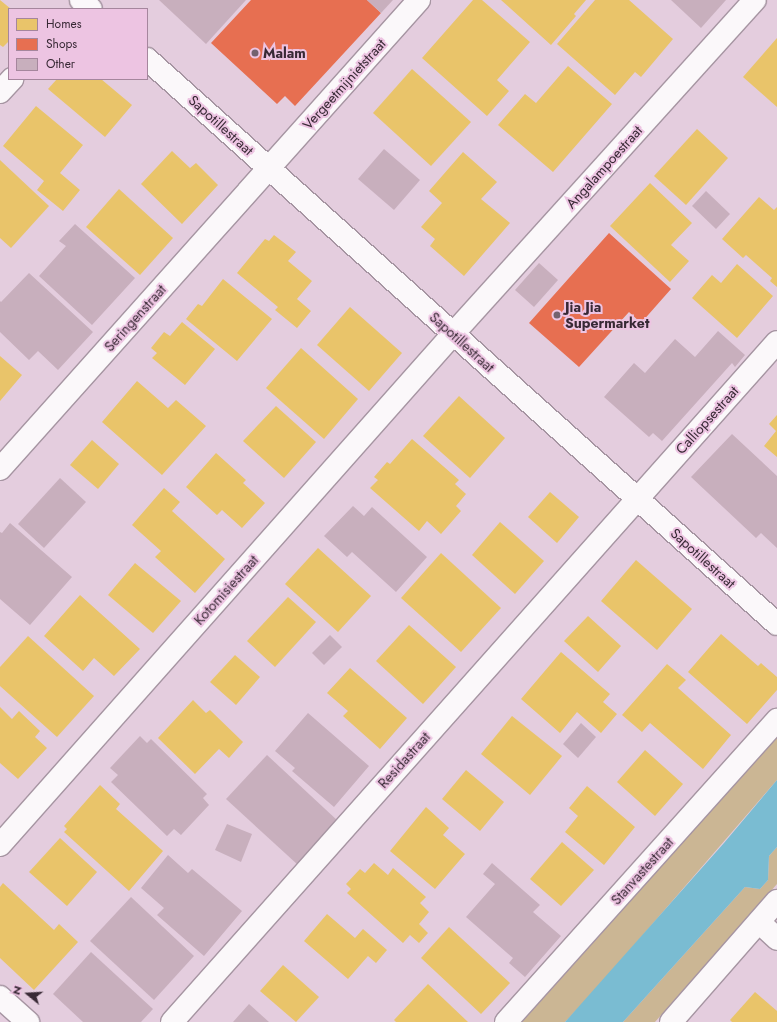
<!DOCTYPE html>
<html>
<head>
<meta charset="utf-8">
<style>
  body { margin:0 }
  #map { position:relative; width:777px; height:1022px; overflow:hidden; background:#e4cdde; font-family:Jost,sans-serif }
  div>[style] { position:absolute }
  .green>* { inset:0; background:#cbb694 }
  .water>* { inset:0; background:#7abcd2 }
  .homes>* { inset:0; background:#e9c46a }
  .shops>* { inset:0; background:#e76f51 }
  .building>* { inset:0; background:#c8afbd }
  .roads { filter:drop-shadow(1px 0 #a695a2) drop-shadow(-1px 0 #a695a2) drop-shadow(0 1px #a695a2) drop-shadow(0 -1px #a695a2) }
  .minor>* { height:22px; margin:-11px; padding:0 11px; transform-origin:11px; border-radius:11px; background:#fbf8fa }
  .dots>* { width:11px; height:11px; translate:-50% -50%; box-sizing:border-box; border:2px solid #edc4e2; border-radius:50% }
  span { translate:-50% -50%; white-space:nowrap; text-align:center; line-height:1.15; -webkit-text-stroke:4px #edc4e2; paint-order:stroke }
  .poi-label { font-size:14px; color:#382935; font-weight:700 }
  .left { translate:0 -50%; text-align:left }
  .street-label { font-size:14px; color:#382935 }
  .legend { position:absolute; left:8px; top:8px; width:140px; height:72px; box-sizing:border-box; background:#edc4e2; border:1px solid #a5869d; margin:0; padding:5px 7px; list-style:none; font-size:12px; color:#382935 }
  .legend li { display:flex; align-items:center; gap:8px; height:20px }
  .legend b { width:20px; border:1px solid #a5869d }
  .north { position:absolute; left:8px; top:974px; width:40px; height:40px; -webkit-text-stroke:3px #edc4e2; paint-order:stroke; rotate:288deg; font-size:11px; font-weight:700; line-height:16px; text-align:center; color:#382935 }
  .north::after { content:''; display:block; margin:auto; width:14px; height:18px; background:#382935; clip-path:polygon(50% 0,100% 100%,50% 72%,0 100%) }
</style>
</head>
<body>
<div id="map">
  <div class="green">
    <i style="clip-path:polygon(777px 732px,777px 780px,597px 988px,565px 1022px,522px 1022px,644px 886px)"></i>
    <i style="clip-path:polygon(777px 847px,777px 884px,655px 1022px,623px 1022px,745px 887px,760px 889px,768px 880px,769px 856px)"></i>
  </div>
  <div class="water">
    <i style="clip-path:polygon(777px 780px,777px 847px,769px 856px,768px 880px,760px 889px,745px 887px,623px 1022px,565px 1022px,724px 843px)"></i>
  </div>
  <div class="homes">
    <i style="clip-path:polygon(0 0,11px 9px,9px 9px,9px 41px,3px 47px,0 45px)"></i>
    <i style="clip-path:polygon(473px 0,482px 0,530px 42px,497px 80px,509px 91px,487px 116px,422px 58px)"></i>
    <i style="clip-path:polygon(501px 0,586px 0,574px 14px,576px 16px,551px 45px)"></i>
    <i style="clip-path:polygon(595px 0,629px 0,673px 39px,641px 77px,635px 72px,615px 95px,557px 44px)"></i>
    <i style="clip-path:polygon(777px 38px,777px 107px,743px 77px)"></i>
    <i style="clip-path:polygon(568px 66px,612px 104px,553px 172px,498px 125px,525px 94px,536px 103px)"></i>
    <i style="clip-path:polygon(412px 69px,471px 122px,431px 166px,373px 113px)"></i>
    <i style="clip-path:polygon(57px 79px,101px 79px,132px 105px,105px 137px,48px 89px)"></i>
    <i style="clip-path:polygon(36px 106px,83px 145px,60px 173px,80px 190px,63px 211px,37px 190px,44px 181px,3px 146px)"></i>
    <i style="clip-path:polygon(697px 129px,728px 158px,686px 205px,654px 176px)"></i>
    <i style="clip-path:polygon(172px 151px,190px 168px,196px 163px,218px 185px,182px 224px,141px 184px)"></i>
    <i style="clip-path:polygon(463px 152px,497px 182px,481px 199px,510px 223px,464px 276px,430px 246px,435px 239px,421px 227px,442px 203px,429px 191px)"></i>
    <i style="clip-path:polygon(0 160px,49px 206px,11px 248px,0 238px)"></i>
    <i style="clip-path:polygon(650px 183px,692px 223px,671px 245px,689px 261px,670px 282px,610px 226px)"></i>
    <i style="clip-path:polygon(119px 189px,173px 238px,140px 275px,86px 227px)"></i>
    <i style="clip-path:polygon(759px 197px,774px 210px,777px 207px,777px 287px,770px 281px,772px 278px,746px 255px,743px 258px,722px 239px)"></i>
    <i style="clip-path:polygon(274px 235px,296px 252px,288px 261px,312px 281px,297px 299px,311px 311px,297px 328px,275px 310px,278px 307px,237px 273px,265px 239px,269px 241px)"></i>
    <i style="clip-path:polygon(737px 264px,773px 296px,737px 338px,692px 298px,712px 275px,721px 283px)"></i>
    <i style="clip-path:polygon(223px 279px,272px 319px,237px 361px,186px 319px,198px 304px,202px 306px)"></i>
    <i style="clip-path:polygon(350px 307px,402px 353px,369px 391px,317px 345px)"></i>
    <i style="clip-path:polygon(182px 322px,215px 349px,185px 385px,152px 358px,157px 353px,151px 348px,164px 332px,170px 336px)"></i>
    <i style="clip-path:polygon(301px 348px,358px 399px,324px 439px,266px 388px)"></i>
    <i style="clip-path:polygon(0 356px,22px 375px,0 401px)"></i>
    <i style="clip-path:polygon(137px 381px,168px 408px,176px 400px,206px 426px,162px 475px,102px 422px)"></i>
    <i style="clip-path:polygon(459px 396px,505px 438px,470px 478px,423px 436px)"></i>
    <i style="clip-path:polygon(276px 406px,316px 442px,284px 478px,243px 441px)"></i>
    <i style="clip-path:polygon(777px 415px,777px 457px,764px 446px,776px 431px,769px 424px)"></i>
    <i style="clip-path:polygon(412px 439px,459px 480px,455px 484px,466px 494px,456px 506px,461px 511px,441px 534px,427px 521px,419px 531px,370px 488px,378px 480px,374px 477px,387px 462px,390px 464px)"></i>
    <i style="clip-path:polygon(92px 440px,119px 464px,98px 489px,70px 465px)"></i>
    <i style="clip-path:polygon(216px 453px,246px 480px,243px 483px,265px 503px,242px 528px,222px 510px,217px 515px,186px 487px)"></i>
    <i style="clip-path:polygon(164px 488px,180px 502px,172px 511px,225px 559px,195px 593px,155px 557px,161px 551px,132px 525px)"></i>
    <i style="clip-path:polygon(550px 492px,579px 517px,557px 543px,528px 517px)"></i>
    <i style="clip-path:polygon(500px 522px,544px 561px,515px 594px,472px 555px)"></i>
    <i style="clip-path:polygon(318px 548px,371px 596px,338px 632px,285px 584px)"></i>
    <i style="clip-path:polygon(441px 553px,501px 608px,461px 652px,401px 598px)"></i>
    <i style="clip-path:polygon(636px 560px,692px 609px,657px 650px,601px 601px)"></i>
    <i style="clip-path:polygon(135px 563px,181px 601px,153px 633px,108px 595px)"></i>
    <i style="clip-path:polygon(80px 595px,140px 649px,114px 676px,94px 658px,83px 671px,44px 636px)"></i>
    <i style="clip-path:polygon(288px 597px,316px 622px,275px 667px,247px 641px)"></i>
    <i style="clip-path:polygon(588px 616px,621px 646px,598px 672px,564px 641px)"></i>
    <i style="clip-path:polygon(409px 625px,456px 667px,423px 704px,376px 661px)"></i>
    <i style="clip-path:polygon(721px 634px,758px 666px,761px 663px,777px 677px,777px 690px,747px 724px,688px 672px)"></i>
    <i style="clip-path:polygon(28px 636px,94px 696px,57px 737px,0 686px,0 667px)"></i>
    <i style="clip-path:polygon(561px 652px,610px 694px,603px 702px,617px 714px,601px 733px,577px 712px,560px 733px,521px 699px)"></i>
    <i style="clip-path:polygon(235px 655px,260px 677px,236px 705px,210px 682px)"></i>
    <i style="clip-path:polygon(667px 664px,686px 680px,678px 688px,731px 735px,703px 769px,650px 723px,642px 732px,622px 715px)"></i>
    <i style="clip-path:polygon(350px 668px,407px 718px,380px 749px,343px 716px,348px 711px,327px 693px)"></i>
    <i style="clip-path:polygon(193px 700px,206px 713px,210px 710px,243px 742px,229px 758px,219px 749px,195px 774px,158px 738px)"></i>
    <i style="clip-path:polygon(0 707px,12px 719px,19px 711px,40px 731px,35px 737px,47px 748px,18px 779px,0 763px)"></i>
    <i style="clip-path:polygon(512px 716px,562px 756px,530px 795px,481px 754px)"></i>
    <i style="clip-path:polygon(645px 750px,683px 784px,655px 816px,617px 782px)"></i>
    <i style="clip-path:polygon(466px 770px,504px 802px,480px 831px,442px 799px)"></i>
    <i style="clip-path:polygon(100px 785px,120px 804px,116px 809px,163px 851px,129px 891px,64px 832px,67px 829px,64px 826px)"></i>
    <i style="clip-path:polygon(587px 786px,635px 827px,604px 865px,565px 832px,578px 816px,569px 808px)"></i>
    <i style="clip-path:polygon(426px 807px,449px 828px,443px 835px,465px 854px,435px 889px,390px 851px)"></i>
    <i style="clip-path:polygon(60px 838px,97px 872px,67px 906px,29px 872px)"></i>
    <i style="clip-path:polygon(562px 842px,594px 870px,561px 906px,530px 879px)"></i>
    <i style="clip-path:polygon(374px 863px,388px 875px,393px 868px,426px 897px,420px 903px,429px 912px,419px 924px,428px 933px,419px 943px,410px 935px,403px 943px,347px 893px,351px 889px,346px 884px,360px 869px,365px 873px)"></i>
    <i style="clip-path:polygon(3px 883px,54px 930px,59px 924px,78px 942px,34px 990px,0 958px,0 887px)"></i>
    <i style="clip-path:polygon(327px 914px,355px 938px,363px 929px,387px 950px,376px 963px,368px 956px,348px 979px,304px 941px)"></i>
    <i style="clip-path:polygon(449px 927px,510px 983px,481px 1014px,421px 958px)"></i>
    <i style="clip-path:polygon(283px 965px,319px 997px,296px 1022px,260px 991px)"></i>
    <i style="clip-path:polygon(428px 984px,468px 1022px,396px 1022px,394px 1020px)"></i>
    <i style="clip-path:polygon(755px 992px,777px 1011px,777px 1022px,732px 1022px,730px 1020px)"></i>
  </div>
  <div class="shops">
    <i style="clip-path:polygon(251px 0,367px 0,381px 13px,295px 106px,285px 96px,277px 104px,211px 43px)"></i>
    <i style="clip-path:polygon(609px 233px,671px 289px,641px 323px,629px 312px,579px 367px,529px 323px)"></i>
  </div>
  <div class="building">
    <i style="clip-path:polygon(159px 0,246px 0,206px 44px)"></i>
    <i style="clip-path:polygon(367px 0,393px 0,381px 13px)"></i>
    <i style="clip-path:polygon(671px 0,726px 0,701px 28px)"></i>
    <i style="clip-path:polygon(384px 149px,420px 180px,394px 210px,358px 179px)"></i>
    <i style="clip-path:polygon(706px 191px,730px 214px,716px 229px,692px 206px)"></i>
    <i style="clip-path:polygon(75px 224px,135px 278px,92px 325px,39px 276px,66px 246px,59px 241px)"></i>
    <i style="clip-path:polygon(539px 263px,558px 280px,534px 307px,515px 290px)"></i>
    <i style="clip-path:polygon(29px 273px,93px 332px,58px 370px,38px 351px,29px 360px,0 332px,0 301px,1px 302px)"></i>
    <i style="clip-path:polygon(718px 331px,745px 355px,735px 367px,732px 363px,662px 441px,653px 433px,649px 437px,604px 397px,634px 363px,645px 373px,675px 339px,695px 357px)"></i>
    <i style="clip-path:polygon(732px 434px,777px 476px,777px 548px,761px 533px,756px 538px,691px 477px)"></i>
    <i style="clip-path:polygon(60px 478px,86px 502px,44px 548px,18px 524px)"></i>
    <i style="clip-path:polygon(353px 506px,364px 516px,372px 507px,427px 557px,396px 592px,352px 552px,347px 557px,324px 536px)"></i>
    <i style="clip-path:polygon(10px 523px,72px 577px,30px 625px,0 599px,0 532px,2px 533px)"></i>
    <i style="clip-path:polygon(330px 635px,342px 647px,324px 665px,312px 653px)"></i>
    <i style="clip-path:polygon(308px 713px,369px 766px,334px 807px,292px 771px,295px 768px,275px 751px)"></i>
    <i style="clip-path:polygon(581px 723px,596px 737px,578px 758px,563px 744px)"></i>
    <i style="clip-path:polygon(140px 736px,147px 743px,151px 739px,207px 794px,203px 798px,209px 805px,181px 835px,174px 829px,167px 836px,111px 782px,118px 775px,110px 768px)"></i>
    <i style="clip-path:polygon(267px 755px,338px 821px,298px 865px,226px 799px)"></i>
    <i style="clip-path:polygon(227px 824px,252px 834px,241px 862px,215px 850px)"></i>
    <i style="clip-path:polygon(168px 855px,188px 873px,192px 869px,242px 911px,204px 956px,157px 915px,164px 908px,141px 888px)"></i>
    <i style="clip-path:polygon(492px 863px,540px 905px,533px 912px,561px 936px,525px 977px,509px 963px,513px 958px,466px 917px,495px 884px,483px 874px)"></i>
    <i style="clip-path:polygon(131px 897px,194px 956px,154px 1000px,90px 941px)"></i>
    <i style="clip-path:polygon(91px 952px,153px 1009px,141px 1022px,83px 1022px,53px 994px)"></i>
    <i style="clip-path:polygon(249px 1004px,269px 1022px,233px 1022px)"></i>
  </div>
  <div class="roads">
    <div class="minor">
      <i style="left:81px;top:0;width:13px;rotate:42deg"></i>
      <i style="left:147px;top:59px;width:846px;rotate:41.89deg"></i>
      <i style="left:0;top:92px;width:18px;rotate:-47deg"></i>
      <i style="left:0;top:469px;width:629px;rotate:-48.22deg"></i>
      <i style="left:0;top:845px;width:683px;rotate:-48.44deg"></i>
      <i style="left:453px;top:334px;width:450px;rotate:-47.9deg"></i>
      <i style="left:759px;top:922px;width:25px;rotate:43deg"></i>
      <i style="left:0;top:997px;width:38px;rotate:42deg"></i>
      <i style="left:172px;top:1022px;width:910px;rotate:-48.34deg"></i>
      <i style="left:506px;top:1022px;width:406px;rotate:-48.1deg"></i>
      <i style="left:671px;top:1022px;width:161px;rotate:-48.8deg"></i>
    </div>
  </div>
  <div class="dots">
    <i style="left:255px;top:53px;background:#746270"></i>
    <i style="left:557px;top:315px;background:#746270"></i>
  </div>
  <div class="poi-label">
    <span class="left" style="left:263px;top:53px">Malam</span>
    <span class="left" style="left:565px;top:315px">Jia Jia<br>Supermarket</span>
  </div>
  <div class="street-label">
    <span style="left:344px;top:84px;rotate:-48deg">Vergeetmijnietstraat</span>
    <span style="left:221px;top:125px;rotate:42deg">Sapotillestraat</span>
    <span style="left:604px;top:167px;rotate:-48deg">Angalampoestraat</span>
    <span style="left:135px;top:318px;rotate:-48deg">Seringenstraat</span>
    <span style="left:462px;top:342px;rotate:42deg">Sapotillestraat</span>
    <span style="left:707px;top:420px;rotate:-48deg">Calliopsestraat</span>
    <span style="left:703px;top:558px;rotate:42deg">Sapotillestraat</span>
    <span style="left:226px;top:590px;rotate:-48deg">Kotomisiestraat</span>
    <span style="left:404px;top:760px;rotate:-48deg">Residastraat</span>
    <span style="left:642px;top:871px;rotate:-48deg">Stanvastestraat</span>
  </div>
  <ul class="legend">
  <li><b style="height:11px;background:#e9c46a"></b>Homes</li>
  <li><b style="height:11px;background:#e76f51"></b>Shops</li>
  <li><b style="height:11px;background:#c8afbd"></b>Other</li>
  </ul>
  <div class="north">N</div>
</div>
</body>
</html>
